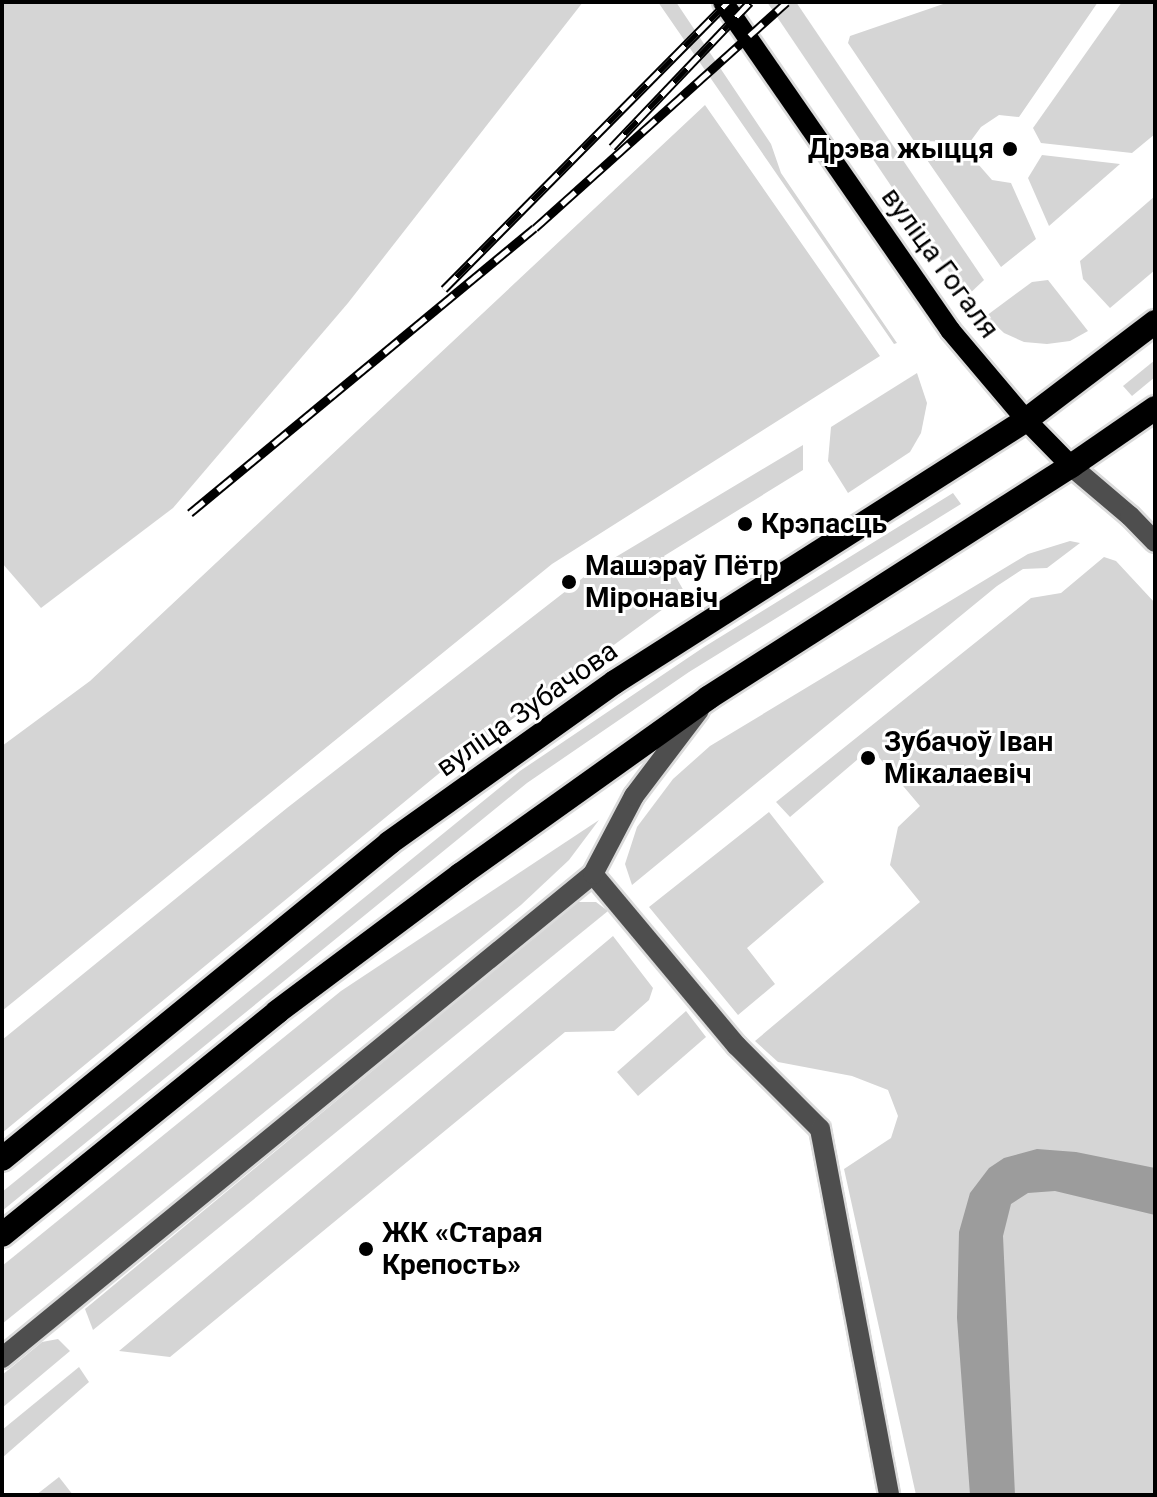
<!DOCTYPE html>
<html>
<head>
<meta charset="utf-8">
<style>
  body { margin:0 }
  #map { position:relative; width:1157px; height:1497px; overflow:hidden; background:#fff; font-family:Roboto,sans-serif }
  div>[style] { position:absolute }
  .green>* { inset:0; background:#d5d5d5 }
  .water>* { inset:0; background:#9c9c9c }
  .roads { filter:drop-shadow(2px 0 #dbdbdb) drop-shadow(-2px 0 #dbdbdb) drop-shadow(0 2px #dbdbdb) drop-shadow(0 -2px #dbdbdb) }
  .minor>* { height:20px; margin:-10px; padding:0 10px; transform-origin:10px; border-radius:10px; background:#4e4e4e }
  .major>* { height:20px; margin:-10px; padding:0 10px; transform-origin:10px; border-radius:10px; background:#000 }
  .highway>* { height:24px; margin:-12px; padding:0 12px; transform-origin:12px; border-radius:12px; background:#000 }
  .rail>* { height:9px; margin-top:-4.5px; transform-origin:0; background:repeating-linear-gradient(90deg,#fff 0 18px,#000 0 36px); box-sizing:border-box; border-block:2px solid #000 }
  .dots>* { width:22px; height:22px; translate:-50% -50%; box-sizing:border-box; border:4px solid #fff; border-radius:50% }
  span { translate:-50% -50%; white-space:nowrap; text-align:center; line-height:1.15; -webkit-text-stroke:6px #fff; paint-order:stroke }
  .poi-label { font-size:28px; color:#000; font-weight:700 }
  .right { translate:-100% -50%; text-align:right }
  .left { translate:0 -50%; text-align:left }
  .street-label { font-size:28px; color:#000 }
  .frame { position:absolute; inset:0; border:4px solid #000; pointer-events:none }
</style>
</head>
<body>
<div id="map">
  <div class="green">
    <i style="clip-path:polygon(2px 2px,583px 2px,348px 303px,173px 508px,41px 608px,2px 563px)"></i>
    <i style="clip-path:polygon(658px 2px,676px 2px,771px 144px,781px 173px,897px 343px,894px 344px)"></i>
    <i style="clip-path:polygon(767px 2px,796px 2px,984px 280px,966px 297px)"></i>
    <i style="clip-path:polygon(949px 2px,1098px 2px,1019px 117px,999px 115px,981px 127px,970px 142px,914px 141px,848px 43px,850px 36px)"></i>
    <i style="clip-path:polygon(1122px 2px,1155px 2px,1155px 134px,1132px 153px,1041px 143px,1033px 128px)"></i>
    <i style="clip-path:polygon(705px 105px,880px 356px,552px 564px,2px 1011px,2px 746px,90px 681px)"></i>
    <i style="clip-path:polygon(1042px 155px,1120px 164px,1049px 226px,1028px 178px)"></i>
    <i style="clip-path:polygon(971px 156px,992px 180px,1011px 183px,1036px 239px,1001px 267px,925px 157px)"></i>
    <i style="clip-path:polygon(1155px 196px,1155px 270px,1110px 308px,1083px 279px,1080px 261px)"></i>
    <i style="clip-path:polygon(1048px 280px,1088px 331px,1070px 341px,1047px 344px,1024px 342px,1004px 333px,986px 316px,1032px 282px)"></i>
    <i style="clip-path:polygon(1155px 360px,1155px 377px,1132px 396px,1123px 386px)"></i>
    <i style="clip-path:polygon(917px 373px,927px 403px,921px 433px,910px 452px,848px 493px,828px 461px,831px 427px)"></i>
    <i style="clip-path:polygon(803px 445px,803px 470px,664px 556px,685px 593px,448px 766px,2px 1133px,2px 1040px,287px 808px,589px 573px)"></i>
    <i style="clip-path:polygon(953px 493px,961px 504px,689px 672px,527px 783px,2px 1211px,2px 1192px,520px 771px,704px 647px)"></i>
    <i style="clip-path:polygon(1070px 541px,1080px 543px,1047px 568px,1023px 569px,997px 586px,632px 885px,625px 864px,637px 827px,673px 779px,710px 746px,1028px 554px)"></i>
    <i style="clip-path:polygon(1104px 557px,1116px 561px,1155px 603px,1155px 1495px,916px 1495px,844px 1169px,891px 1138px,898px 1116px,888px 1090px,852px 1076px,778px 1062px,755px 1041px,920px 902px,890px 865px,898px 827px,920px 806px,871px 748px,790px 817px,776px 802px,1031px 598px,1061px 593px)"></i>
    <i style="clip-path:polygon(769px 812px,824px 882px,747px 948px,775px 984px,738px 1015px,649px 907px)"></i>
    <i style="clip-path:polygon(599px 820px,569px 860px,521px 905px,2px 1324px,2px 1266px,341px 991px)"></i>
    <i style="clip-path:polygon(576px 902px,596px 902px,608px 911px,93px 1330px,85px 1309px)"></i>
    <i style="clip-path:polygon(613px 936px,653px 988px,649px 1000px,614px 1031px,565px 1032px,170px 1357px,119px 1351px)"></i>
    <i style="clip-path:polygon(686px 1011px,706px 1037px,638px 1096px,617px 1072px)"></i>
    <i style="clip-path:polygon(58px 1339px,70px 1351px,2px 1408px,2px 1375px,42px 1342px)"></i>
    <i style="clip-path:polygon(79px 1367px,89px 1382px,2px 1458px,2px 1430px)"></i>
    <i style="clip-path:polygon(59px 1477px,73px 1495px,36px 1495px)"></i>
  </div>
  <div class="water">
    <i style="clip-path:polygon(1037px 1149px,1076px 1152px,1155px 1168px,1155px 1215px,1055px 1191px,1028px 1193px,1011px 1204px,1003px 1236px,1015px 1495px,970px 1495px,957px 1318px,959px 1232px,970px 1193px,989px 1168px,1004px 1158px)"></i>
  </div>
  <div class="roads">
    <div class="minor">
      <i style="left:1071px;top:466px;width:77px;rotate:40.3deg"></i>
      <i style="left:1130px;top:516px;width:36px;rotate:46deg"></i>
      <i style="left:593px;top:874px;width:224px;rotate:50.1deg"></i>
      <i style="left:737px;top:1046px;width:117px;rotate:45deg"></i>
      <i style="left:820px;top:1129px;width:372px;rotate:79.3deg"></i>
      <i style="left:2px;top:1358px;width:764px;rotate:-39.32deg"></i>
      <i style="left:593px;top:874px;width:88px;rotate:-62.3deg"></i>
      <i style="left:634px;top:796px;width:108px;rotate:-52.9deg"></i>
    </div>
    <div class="major">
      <i style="left:723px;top:2px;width:399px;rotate:55.3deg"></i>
      <i style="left:950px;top:330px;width:118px;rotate:49.8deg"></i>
      <i style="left:1026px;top:420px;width:64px;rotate:45.6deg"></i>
    </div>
    <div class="highway">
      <i style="left:2px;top:1159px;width:500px;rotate:-39.2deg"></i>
      <i style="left:389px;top:843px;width:277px;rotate:-35.5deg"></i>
      <i style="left:615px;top:682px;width:487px;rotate:-32.5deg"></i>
      <i style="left:1026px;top:420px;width:162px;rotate:-37.2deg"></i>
      <i style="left:2px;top:1235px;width:354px;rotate:-39deg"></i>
      <i style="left:277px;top:1012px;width:229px;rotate:-36.8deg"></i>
      <i style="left:460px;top:875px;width:305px;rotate:-35.5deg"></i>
      <i style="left:708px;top:698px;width:431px;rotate:-32.6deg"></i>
      <i style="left:1071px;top:466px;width:102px;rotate:-34.6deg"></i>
    </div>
  </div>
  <div class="rail">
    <i style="left:612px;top:147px;width:200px;rotate:-46.4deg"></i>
    <i style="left:444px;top:289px;width:404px;rotate:-45.3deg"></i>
    <i style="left:190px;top:513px;width:447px;rotate:-39.6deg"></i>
    <i style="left:535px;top:228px;width:338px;rotate:-41.9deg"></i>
  </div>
  <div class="dots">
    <i style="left:1010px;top:149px;background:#000"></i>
    <i style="left:745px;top:524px;background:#000"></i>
    <i style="left:569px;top:582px;background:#000"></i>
    <i style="left:868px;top:758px;background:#000"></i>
    <i style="left:366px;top:1249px;background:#000"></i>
  </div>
  <div class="poi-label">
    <span class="right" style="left:994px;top:149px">Дрэва жыцця</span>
    <span class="left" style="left:761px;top:524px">Крэпасць</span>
    <span class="left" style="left:585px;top:582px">Машэраў Пётр<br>Міронавіч</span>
    <span class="left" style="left:884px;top:758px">Зубачоў Іван<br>Мікалаевіч</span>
    <span class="left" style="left:382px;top:1249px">ЖК «Старая<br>Крепость»</span>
  </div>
  <div class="street-label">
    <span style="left:940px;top:263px;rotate:54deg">вуліца Гогаля</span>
    <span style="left:527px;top:709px;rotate:-35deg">вуліца Зубачова</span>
  </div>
  <div class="frame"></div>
</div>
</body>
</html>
